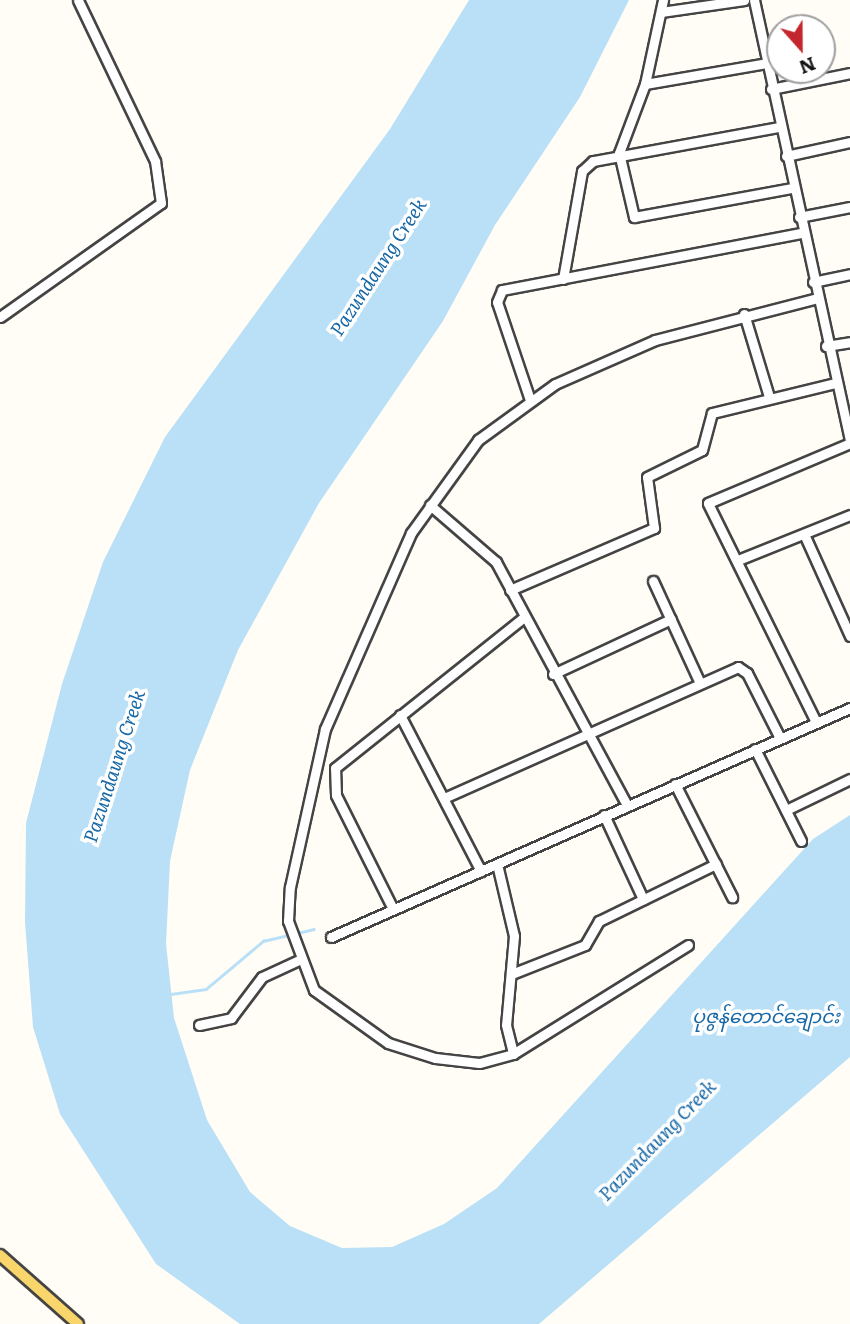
<!DOCTYPE html>
<html>
<head>
<meta charset="utf-8">
<style>
  body { margin:0 }
  #map { position:relative; width:850px; height:1324px; overflow:hidden; background:#fffdf5; font-family:Literata,"Noto Sans Myanmar",serif }
  div>[style] { position:absolute }
  .water>* { inset:0; background:#b9e0f7 }
  .stream>* { height:2.5px; margin:-1.25px; padding:0 1.25px; transform-origin:1.25px; border-radius:1.25px; background:#b9e0f7 }
  .roads { filter:drop-shadow(2px 0 #444) drop-shadow(-2px 0 #444) drop-shadow(0 2px #444) drop-shadow(0 -2px #444) }
  .minor>* { height:9px; margin:-4.5px; padding:0 4.5px; transform-origin:4.5px; border-radius:4.5px; background:#fff }
  .major>* { height:10px; margin:-5px; padding:0 5px; transform-origin:5px; border-radius:5px; background:#f9d66b }
  span { translate:-50% -50%; white-space:nowrap; text-align:center; line-height:1.15; -webkit-text-stroke:7px #fff; paint-order:stroke }
  .water-label { font-size:19px; color:#1768a6; font-style:italic }
  .north { position:absolute; left:766px; top:14px; width:70px; height:70px; box-sizing:border-box; background:#fff; border:2px solid #a0a0a0; border-radius:50%; rotate:159deg; font-size:19px; font-weight:700; line-height:28px; text-align:center; color:#111 }
  .north::after { content:''; display:block; margin:auto; width:24px; height:32px; background:#c4262e; clip-path:polygon(50% 0,100% 100%,50% 72%,0 100%) }
</style>
</head>
<body>
<div id="map">
  <div class="water">
    <i style="clip-path:polygon(469px 0,629px 0,580px 97px,495px 225px,443px 321px,319px 503px,238px 650px,190px 770px,170px 861px,166px 944px,174px 1018px,207px 1120px,250px 1192px,290px 1226px,342px 1248px,392px 1247px,444px 1224px,497px 1188px,813px 839px,850px 815px,850px 1057px,539px 1324px,240px 1324px,156px 1264px,60px 1114px,33px 1027px,25px 922px,26px 823px,62px 684px,103px 562px,165px 437px,390px 129px)"></i>
  </div>
  <div class="stream">
    <i style="left:171px;top:994px;width:35px;rotate:-8deg"></i>
    <i style="left:206px;top:989px;width:75px;rotate:-40.1deg"></i>
    <i style="left:263px;top:941px;width:52px;rotate:-13.2deg"></i>
  </div>
  <div class="roads">
    <div class="minor">
      <i style="left:754px;top:0;width:452px;rotate:77.7deg"></i>
      <i style="left:661px;top:12px;width:84px;rotate:-8.2deg"></i>
      <i style="left:645px;top:84px;width:123px;rotate:-9.8deg"></i>
      <i style="left:771px;top:89px;width:81px;rotate:-11.4deg"></i>
      <i style="left:619px;top:153px;width:66px;rotate:76.8deg"></i>
      <i style="left:634px;top:217px;width:161px;rotate:-10.4deg"></i>
      <i style="left:619px;top:153px;width:74px;rotate:-69.4deg"></i>
      <i style="left:645px;top:84px;width:86px;rotate:-77.9deg"></i>
      <i style="left:786px;top:156px;width:66px;rotate:-12.3deg"></i>
      <i style="left:799px;top:217px;width:52px;rotate:-11.1deg"></i>
      <i style="left:563px;top:279px;width:110px;rotate:-80deg"></i>
      <i style="left:582px;top:171px;width:15px;rotate:-42deg"></i>
      <i style="left:593px;top:161px;width:189px;rotate:-10.4deg"></i>
      <i style="left:813px;top:282px;width:38px;rotate:-12deg"></i>
      <i style="left:744px;top:314px;width:87px;rotate:73.2deg"></i>
      <i style="left:0;top:317px;width:197px;rotate:-35.3deg"></i>
      <i style="left:161px;top:203px;width:42px;rotate:-98.1deg"></i>
      <i style="left:155px;top:161px;width:178px;rotate:-115.6deg"></i>
      <i style="left:826px;top:346px;width:24px;rotate:-9deg"></i>
      <i style="left:530px;top:400px;width:103px;rotate:-108.6deg"></i>
      <i style="left:497px;top:302px;width:13px;rotate:-67deg"></i>
      <i style="left:502px;top:290px;width:305px;rotate:-10.8deg"></i>
      <i style="left:430px;top:505px;width:87px;rotate:40.8deg"></i>
      <i style="left:496px;top:562px;width:276px;rotate:61.7deg"></i>
      <i style="left:804px;top:534px;width:112px;rotate:65.7deg"></i>
      <i style="left:738px;top:560px;width:121px;rotate:-21.9deg"></i>
      <i style="left:653px;top:581px;width:112px;rotate:65.3deg"></i>
      <i style="left:510px;top:590px;width:157px;rotate:-23.3deg"></i>
      <i style="left:654px;top:528px;width:51px;rotate:-97.8deg"></i>
      <i style="left:647px;top:477px;width:61px;rotate:-26.1deg"></i>
      <i style="left:702px;top:450px;width:38px;rotate:-75deg"></i>
      <i style="left:712px;top:413px;width:127px;rotate:-13.7deg"></i>
      <i style="left:553px;top:674px;width:130px;rotate:-25deg"></i>
      <i style="left:400px;top:715px;width:176px;rotate:62.6deg"></i>
      <i style="left:816px;top:722px;width:244px;rotate:-116.3deg"></i>
      <i style="left:708px;top:503px;width:154px;rotate:-22.9deg"></i>
      <i style="left:755px;top:749px;width:103px;rotate:63.4deg"></i>
      <i style="left:675px;top:784px;width:127px;rotate:63.2deg"></i>
      <i style="left:444px;top:798px;width:322px;rotate:-24deg"></i>
      <i style="left:738px;top:667px;width:11px;rotate:34deg"></i>
      <i style="left:747px;top:673px;width:73px;rotate:63.1deg"></i>
      <i style="left:786px;top:810px;width:71px;rotate:-25.8deg"></i>
      <i style="left:604px;top:815px;width:93px;rotate:65.1deg"></i>
      <i style="left:497px;top:864px;width:74px;rotate:76.7deg"></i>
      <i style="left:514px;top:936px;width:89px;rotate:95.1deg"></i>
      <i style="left:506px;top:1025px;width:30px;rotate:76deg"></i>
      <i style="left:392px;top:907px;width:125px;rotate:-116.6deg"></i>
      <i style="left:336px;top:795px;width:27px;rotate:-92deg"></i>
      <i style="left:335px;top:768px;width:242px;rotate:-38.6deg"></i>
      <i style="left:331px;top:937px;width:567px;rotate:-23.81deg"></i>
      <i style="left:688px;top:945px;width:206px;rotate:148.1deg"></i>
      <i style="left:513px;top:1054px;width:35px;rotate:165deg"></i>
      <i style="left:479px;top:1063px;width:44px;rotate:-173.5deg"></i>
      <i style="left:435px;top:1058px;width:49px;rotate:-162.3deg"></i>
      <i style="left:388px;top:1043px;width:91px;rotate:-144.4deg"></i>
      <i style="left:314px;top:990px;width:74px;rotate:-110.6deg"></i>
      <i style="left:288px;top:921px;width:34px;rotate:-87deg"></i>
      <i style="left:290px;top:887px;width:162px;rotate:-77.5deg"></i>
      <i style="left:325px;top:729px;width:214px;rotate:-66.3deg"></i>
      <i style="left:411px;top:533px;width:115px;rotate:-54.2deg"></i>
      <i style="left:478px;top:440px;width:95px;rotate:-36deg"></i>
      <i style="left:555px;top:384px;width:109px;rotate:-23.7deg"></i>
      <i style="left:655px;top:340px;width:167px;rotate:-14.5deg"></i>
      <i style="left:514px;top:973px;width:76px;rotate:-21.5deg"></i>
      <i style="left:585px;top:945px;width:28px;rotate:-60deg"></i>
      <i style="left:599px;top:921px;width:130px;rotate:-26deg"></i>
      <i style="left:199px;top:1025px;width:33px;rotate:-12deg"></i>
      <i style="left:231px;top:1018px;width:51px;rotate:-52.9deg"></i>
      <i style="left:262px;top:977px;width:43px;rotate:-24.8deg"></i>
    </div>
    <div class="major">
      <i style="left:0;top:1255px;width:104px;rotate:41.5deg"></i>
    </div>
  </div>
  <div class="water-label">
    <span style="left:378px;top:267px;rotate:-57deg">Pazundaung Creek</span>
    <span style="left:114px;top:766px;rotate:-72deg">Pazundaung Creek</span>
    <span style="left:766px;top:1016px">ပုဇွန်တောင်ချောင်း</span>
    <span style="left:657px;top:1140px;rotate:-46deg">Pazundaung Creek</span>
  </div>
  <div class="north">N</div>
</div>
</body>
</html>
